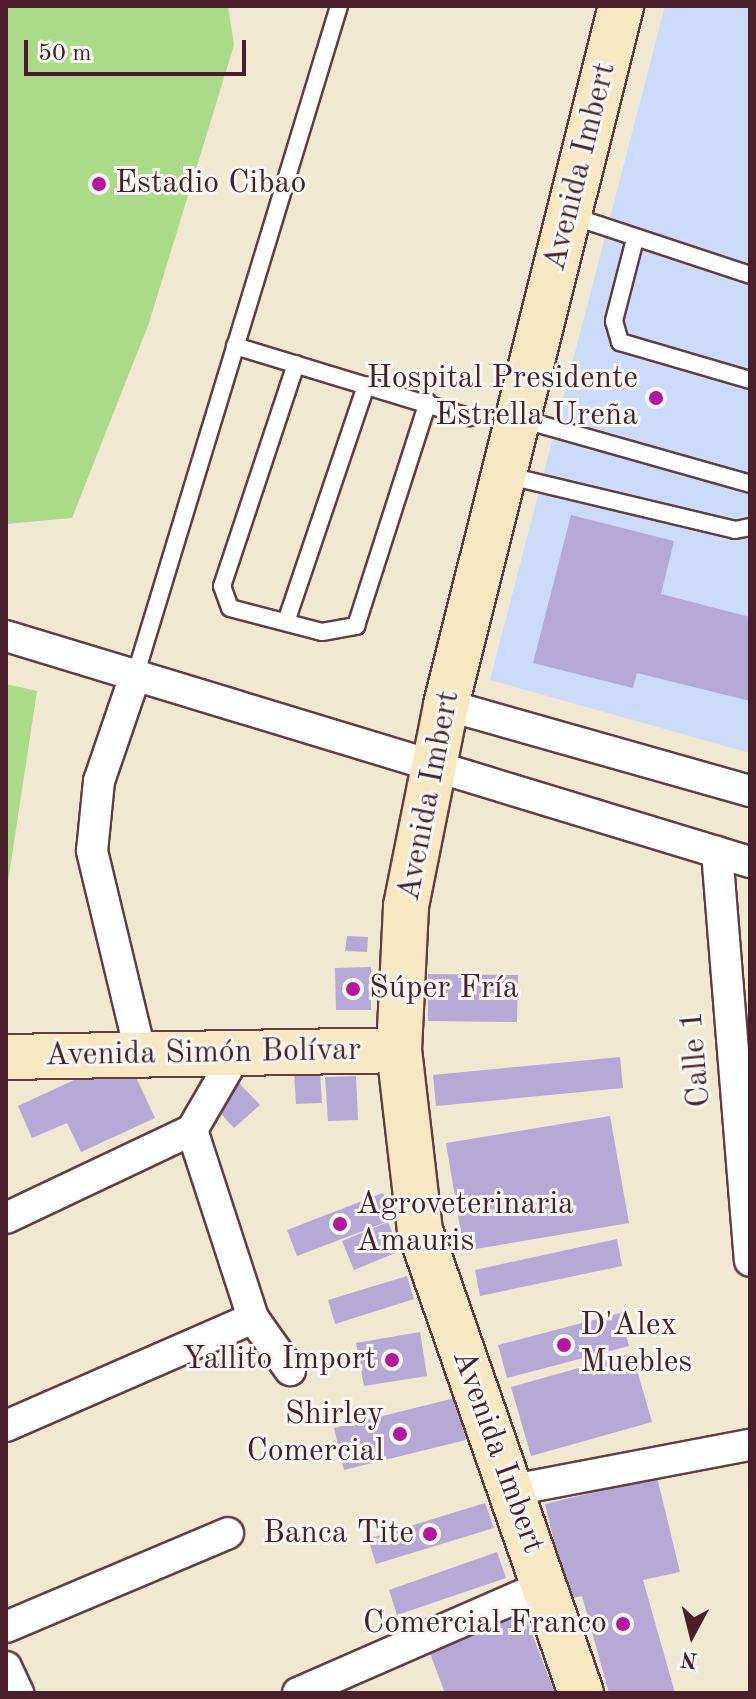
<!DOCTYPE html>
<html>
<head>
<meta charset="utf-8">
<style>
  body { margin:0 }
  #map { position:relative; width:756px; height:1699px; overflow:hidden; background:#f1e8d2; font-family:"Old Standard TT",serif }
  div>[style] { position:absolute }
  .built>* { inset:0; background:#cbdbf9 }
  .green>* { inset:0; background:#abda88 }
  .building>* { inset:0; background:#b6a9d6 }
  .roads { filter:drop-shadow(2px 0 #633d44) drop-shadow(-2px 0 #633d44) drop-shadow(0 2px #633d44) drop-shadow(0 -2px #633d44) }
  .lane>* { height:16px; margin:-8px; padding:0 8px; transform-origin:8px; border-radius:8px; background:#fff }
  .street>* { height:30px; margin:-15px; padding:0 15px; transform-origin:15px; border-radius:15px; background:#fff }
  .secondary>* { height:44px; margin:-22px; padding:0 22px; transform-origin:22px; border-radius:22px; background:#f8e7c3 }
  .dots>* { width:22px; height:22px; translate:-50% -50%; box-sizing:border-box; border:4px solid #f6f6f2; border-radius:50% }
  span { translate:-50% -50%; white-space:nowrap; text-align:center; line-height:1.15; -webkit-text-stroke:6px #f6f6f2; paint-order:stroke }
  .street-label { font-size:32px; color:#4a1f2b }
  .poi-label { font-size:32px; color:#4a1f2b }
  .left { translate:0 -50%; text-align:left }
  .right { translate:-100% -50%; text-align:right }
  .frame { position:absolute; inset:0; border:8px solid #4a1f2b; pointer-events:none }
  .north { position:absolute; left:652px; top:1595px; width:80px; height:80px; -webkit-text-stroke:6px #f6f6f2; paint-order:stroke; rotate:187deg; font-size:22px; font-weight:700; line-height:32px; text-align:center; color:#4a1f2b }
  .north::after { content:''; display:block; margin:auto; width:28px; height:36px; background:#4a1f2b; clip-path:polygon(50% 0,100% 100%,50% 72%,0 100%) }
  .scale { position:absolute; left:24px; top:40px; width:222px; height:36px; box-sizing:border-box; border:4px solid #4a1f2b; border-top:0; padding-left:10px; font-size:24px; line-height:28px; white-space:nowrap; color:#4a1f2b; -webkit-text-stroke:6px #f6f6f2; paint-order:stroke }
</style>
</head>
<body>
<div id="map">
  <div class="built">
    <i style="clip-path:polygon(665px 6px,750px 6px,750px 753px,490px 680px)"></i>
  </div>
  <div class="green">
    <i style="clip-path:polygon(6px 6px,228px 6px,234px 45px,149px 323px,72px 518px,6px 524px)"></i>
    <i style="clip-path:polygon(6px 684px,37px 691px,6px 895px)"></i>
  </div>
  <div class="building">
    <i style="clip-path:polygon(571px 515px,674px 541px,661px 594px,750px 617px,750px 701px,637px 673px,633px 688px,533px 663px)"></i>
    <i style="clip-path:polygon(347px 936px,368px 937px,367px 952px,345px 951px)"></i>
    <i style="clip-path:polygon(371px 967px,371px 1010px,336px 1010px,335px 968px)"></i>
    <i style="clip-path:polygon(428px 974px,518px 975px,517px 1022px,428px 1021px)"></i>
    <i style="clip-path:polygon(126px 1056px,155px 1118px,81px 1152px,67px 1123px,32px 1138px,18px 1106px)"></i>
    <i style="clip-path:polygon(620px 1057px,623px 1088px,436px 1106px,433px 1075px)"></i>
    <i style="clip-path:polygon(320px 1072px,322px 1103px,296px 1104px,294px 1073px)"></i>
    <i style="clip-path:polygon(356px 1076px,358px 1120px,328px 1121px,325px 1077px)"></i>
    <i style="clip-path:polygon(237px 1081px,260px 1105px,234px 1128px,212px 1104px)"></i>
    <i style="clip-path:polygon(610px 1116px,629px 1223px,464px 1251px,446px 1143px)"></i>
    <i style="clip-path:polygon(383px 1193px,394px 1219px,297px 1256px,287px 1230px)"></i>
    <i style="clip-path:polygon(388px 1222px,400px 1251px,354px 1270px,342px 1241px)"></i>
    <i style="clip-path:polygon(617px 1239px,622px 1266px,480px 1296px,475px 1270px)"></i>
    <i style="clip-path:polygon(407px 1276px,414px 1299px,335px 1324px,328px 1300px)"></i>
    <i style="clip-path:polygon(620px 1313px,629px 1346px,507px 1378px,498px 1345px)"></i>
    <i style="clip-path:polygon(420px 1332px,427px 1376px,364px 1386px,356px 1343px)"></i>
    <i style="clip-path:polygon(632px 1353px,652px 1422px,531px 1456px,511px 1387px)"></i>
    <i style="clip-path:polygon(455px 1398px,466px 1440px,344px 1470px,334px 1428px)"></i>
    <i style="clip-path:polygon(657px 1477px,680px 1572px,643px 1580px,675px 1693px,609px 1693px,582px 1596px,568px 1599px,545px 1504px)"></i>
    <i style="clip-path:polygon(485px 1503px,494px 1528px,376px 1564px,368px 1539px)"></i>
    <i style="clip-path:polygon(497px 1552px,506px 1578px,397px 1615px,389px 1590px)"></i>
    <i style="clip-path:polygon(523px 1611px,555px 1693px,445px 1693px,428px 1648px)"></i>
  </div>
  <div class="roads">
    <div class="lane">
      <i style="left:569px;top:215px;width:191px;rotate:18.3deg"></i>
      <i style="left:635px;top:239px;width:85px;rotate:104.4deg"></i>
      <i style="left:614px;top:321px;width:22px;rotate:74deg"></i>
      <i style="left:620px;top:342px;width:135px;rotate:16.3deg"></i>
      <i style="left:235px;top:346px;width:245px;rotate:16.9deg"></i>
      <i style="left:296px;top:364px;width:234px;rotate:108.4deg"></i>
      <i style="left:222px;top:586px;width:23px;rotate:70deg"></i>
      <i style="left:230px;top:608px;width:95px;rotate:14.6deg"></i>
      <i style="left:322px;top:632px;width:35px;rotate:-10deg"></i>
      <i style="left:356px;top:626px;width:235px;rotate:-72.2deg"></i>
      <i style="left:521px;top:419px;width:238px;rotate:15.8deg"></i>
      <i style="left:505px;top:475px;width:236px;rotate:13.4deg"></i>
      <i style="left:735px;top:530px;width:15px;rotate:-11deg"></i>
      <i style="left:286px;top:622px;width:250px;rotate:-71.3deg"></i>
      <i style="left:136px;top:673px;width:697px;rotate:-73.07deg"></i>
    </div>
    <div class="street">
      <i style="left:6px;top:636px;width:778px;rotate:16.9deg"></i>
      <i style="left:136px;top:673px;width:114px;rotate:108.9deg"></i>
      <i style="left:99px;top:781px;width:70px;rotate:95.7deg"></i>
      <i style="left:92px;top:851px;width:210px;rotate:76.5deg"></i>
      <i style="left:446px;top:705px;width:316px;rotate:15.8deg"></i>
      <i style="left:717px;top:852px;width:410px;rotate:85.4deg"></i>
      <i style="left:235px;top:1056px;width:86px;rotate:120.2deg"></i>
      <i style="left:192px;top:1130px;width:198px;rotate:72deg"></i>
      <i style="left:253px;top:1318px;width:64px;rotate:54.6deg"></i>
      <i style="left:6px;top:1218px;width:206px;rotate:-25.3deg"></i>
      <i style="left:6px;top:1426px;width:270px;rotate:-23.6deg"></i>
      <i style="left:508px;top:1491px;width:246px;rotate:-10.8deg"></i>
      <i style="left:6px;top:1627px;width:241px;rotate:-22.9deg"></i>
      <i style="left:6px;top:1667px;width:29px;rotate:65deg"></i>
      <i style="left:298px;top:1693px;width:270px;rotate:-23.6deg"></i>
    </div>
    <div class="secondary">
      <i style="left:6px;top:1057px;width:393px;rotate:-1deg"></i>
      <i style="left:581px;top:1693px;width:489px;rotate:-109.2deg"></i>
      <i style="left:420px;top:1231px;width:182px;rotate:-96.6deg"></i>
      <i style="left:399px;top:1050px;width:144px;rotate:-87.2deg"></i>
      <i style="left:406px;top:906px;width:205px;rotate:-78.7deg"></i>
      <i style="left:446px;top:705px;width:721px;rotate:-75.94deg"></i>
    </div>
  </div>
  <div class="dots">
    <i style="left:99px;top:184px;background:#b5179e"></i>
    <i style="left:656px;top:398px;background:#b5179e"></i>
    <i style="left:353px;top:989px;background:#b5179e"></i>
    <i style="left:340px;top:1224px;background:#b5179e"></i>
    <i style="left:564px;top:1345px;background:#b5179e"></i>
    <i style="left:392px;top:1360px;background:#b5179e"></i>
    <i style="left:400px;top:1434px;background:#b5179e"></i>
    <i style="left:430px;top:1534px;background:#b5179e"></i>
    <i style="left:623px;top:1624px;background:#b5179e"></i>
  </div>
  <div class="street-label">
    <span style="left:581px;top:167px;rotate:-76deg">Avenida Imbert</span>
    <span style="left:430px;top:796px;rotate:-79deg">Avenida Imbert</span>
    <span style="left:203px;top:1054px;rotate:-1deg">Avenida Simón Bolívar</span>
    <span style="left:697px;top:1059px;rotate:-95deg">Calle 1</span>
    <span style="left:497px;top:1452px;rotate:70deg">Avenida Imbert</span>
  </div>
  <div class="poi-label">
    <span class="left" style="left:115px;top:184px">Estadio Cibao</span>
    <span class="right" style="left:638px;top:398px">Hospital Presidente<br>Estrella Ureña</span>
    <span class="left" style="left:369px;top:989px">Súper Fría</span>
    <span class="left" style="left:356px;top:1224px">Agroveterinaria<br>Amauris</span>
    <span class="left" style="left:580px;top:1345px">D'Alex<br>Muebles</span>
    <span class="right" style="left:376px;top:1360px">Yallito Import</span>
    <span class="right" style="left:384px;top:1434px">Shirley<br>Comercial</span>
    <span class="right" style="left:414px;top:1534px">Banca Tite</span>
    <span class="right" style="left:607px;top:1624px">Comercial Franco</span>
  </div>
  <div class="frame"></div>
  <div class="north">N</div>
  <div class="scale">50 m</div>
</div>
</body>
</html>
